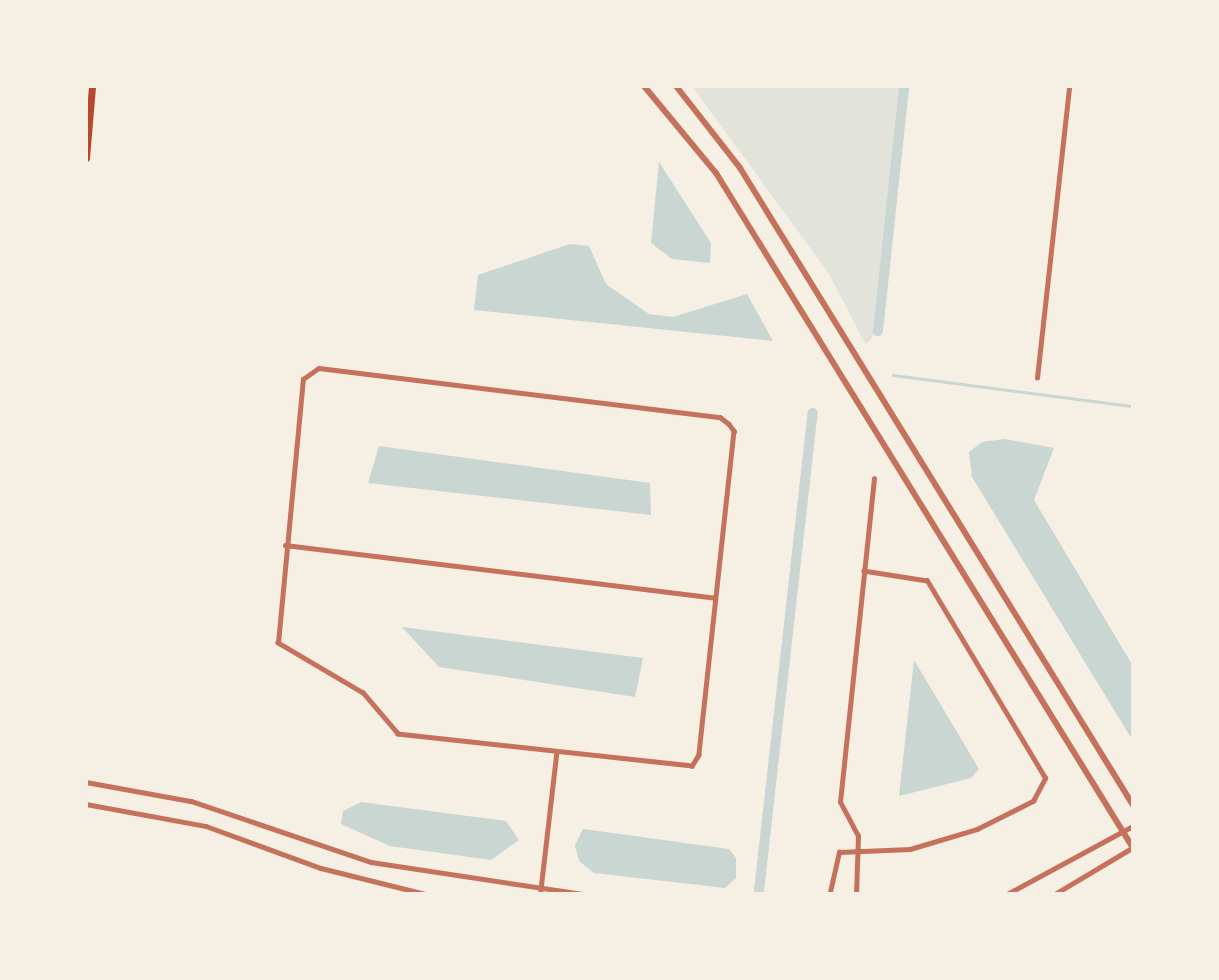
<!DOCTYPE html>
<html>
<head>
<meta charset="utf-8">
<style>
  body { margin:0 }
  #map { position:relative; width:1219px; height:980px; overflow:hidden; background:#f6efe4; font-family:Literata,serif }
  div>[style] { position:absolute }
  .green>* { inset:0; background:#e2e4dc }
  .water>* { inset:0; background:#c9d6d2 }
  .stream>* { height:2.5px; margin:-1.25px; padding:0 1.25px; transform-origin:1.25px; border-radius:1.25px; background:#c9d6d2 }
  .canal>* { height:10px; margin:-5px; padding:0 5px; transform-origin:5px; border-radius:5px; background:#c9d6d2 }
  .minor>* { height:4.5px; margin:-2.25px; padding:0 2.25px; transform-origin:2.25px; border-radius:2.25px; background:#c5725c }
  .tertiary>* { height:6px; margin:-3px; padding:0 3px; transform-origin:3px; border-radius:3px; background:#c5725c }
  .primary>* { height:7px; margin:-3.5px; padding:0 3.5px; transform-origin:3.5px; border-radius:3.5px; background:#b5482f }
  span { translate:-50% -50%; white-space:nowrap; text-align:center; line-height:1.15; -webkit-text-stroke:7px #f6efe4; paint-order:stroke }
  .frame { position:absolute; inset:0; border:88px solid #f6efe4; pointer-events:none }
</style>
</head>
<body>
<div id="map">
  <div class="green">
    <i style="clip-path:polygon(692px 86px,904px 86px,878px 331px,866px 345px,829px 274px)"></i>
  </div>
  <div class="water">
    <i style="clip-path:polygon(659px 162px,711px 243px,710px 263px,672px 259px,651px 243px)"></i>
    <i style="clip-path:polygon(570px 244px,589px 246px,606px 284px,649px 314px,673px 317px,747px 294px,773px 341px,474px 310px,478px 275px)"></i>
    <i style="clip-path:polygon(1005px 439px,1054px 448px,1034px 500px,1133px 666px,1133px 741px,972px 477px,969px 452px,982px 442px)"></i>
    <i style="clip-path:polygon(379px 446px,650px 483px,651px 515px,368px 483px)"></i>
    <i style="clip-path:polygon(402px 627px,643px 658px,635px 697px,439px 667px)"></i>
    <i style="clip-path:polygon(914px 660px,979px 769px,971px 778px,899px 796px)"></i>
    <i style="clip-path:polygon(361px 802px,506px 821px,519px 840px,491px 860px,390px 846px,341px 824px,343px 811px)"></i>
    <i style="clip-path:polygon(583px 829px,729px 849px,736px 858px,736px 878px,725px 888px,594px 873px,579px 861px,575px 845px)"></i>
  </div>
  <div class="stream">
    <i style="left:893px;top:375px;width:242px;rotate:7.4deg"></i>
  </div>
  <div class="canal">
    <i style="left:878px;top:331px;width:246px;rotate:-83.9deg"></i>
    <i style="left:759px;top:891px;width:481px;rotate:-83.6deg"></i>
  </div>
  <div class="minor">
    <i style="left:319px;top:368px;width:404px;rotate:7deg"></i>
    <i style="left:720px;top:417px;width:11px;rotate:38deg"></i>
    <i style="left:729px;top:424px;width:9px;rotate:54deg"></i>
    <i style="left:734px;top:431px;width:326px;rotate:96.2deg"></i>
    <i style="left:699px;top:755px;width:13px;rotate:122deg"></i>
    <i style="left:692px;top:766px;width:296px;rotate:-173.8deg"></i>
    <i style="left:398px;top:734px;width:54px;rotate:-130.5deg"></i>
    <i style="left:363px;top:693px;width:99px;rotate:-149.5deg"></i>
    <i style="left:278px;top:643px;width:265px;rotate:-84.6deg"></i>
    <i style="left:303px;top:379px;width:19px;rotate:-35deg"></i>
    <i style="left:1037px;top:378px;width:294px;rotate:-83.7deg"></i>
    <i style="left:285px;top:545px;width:433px;rotate:7deg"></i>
    <i style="left:86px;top:782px;width:107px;rotate:10.3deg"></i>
    <i style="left:191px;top:801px;width:190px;rotate:18.7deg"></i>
    <i style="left:371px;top:862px;width:214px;rotate:8.6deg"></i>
    <i style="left:86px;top:804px;width:122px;rotate:10.4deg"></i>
    <i style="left:206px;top:826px;width:122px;rotate:20.1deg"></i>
    <i style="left:321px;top:868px;width:107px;rotate:14deg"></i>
    <i style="left:830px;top:892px;width:41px;rotate:-77.3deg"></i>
    <i style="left:839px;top:852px;width:71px;rotate:-2.4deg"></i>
    <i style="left:910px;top:849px;width:70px;rotate:-16.6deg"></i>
    <i style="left:977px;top:829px;width:63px;rotate:-26.6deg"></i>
    <i style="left:1033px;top:801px;width:26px;rotate:-62deg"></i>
    <i style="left:1045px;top:778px;width:230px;rotate:-120.9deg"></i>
    <i style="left:927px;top:581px;width:64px;rotate:-171deg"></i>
    <i style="left:540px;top:894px;width:140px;rotate:-83.4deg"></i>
    <i style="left:856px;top:894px;width:58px;rotate:-88deg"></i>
    <i style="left:858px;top:836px;width:38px;rotate:-118deg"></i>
    <i style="left:840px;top:802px;width:325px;rotate:-84deg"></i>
    <i style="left:1007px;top:894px;width:143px;rotate:-28.4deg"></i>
    <i style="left:1055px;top:894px;width:90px;rotate:-30.9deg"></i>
  </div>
  <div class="tertiary">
    <i style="left:644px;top:86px;width:113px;rotate:50.4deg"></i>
    <i style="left:716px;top:173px;width:793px;rotate:58.29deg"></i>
    <i style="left:676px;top:86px;width:104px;rotate:52deg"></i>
    <i style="left:740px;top:168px;width:748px;rotate:58.33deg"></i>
  </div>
  <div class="primary">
    <i style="left:86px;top:158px;width:72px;rotate:-85.2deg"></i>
  </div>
  <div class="frame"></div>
</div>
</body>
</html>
